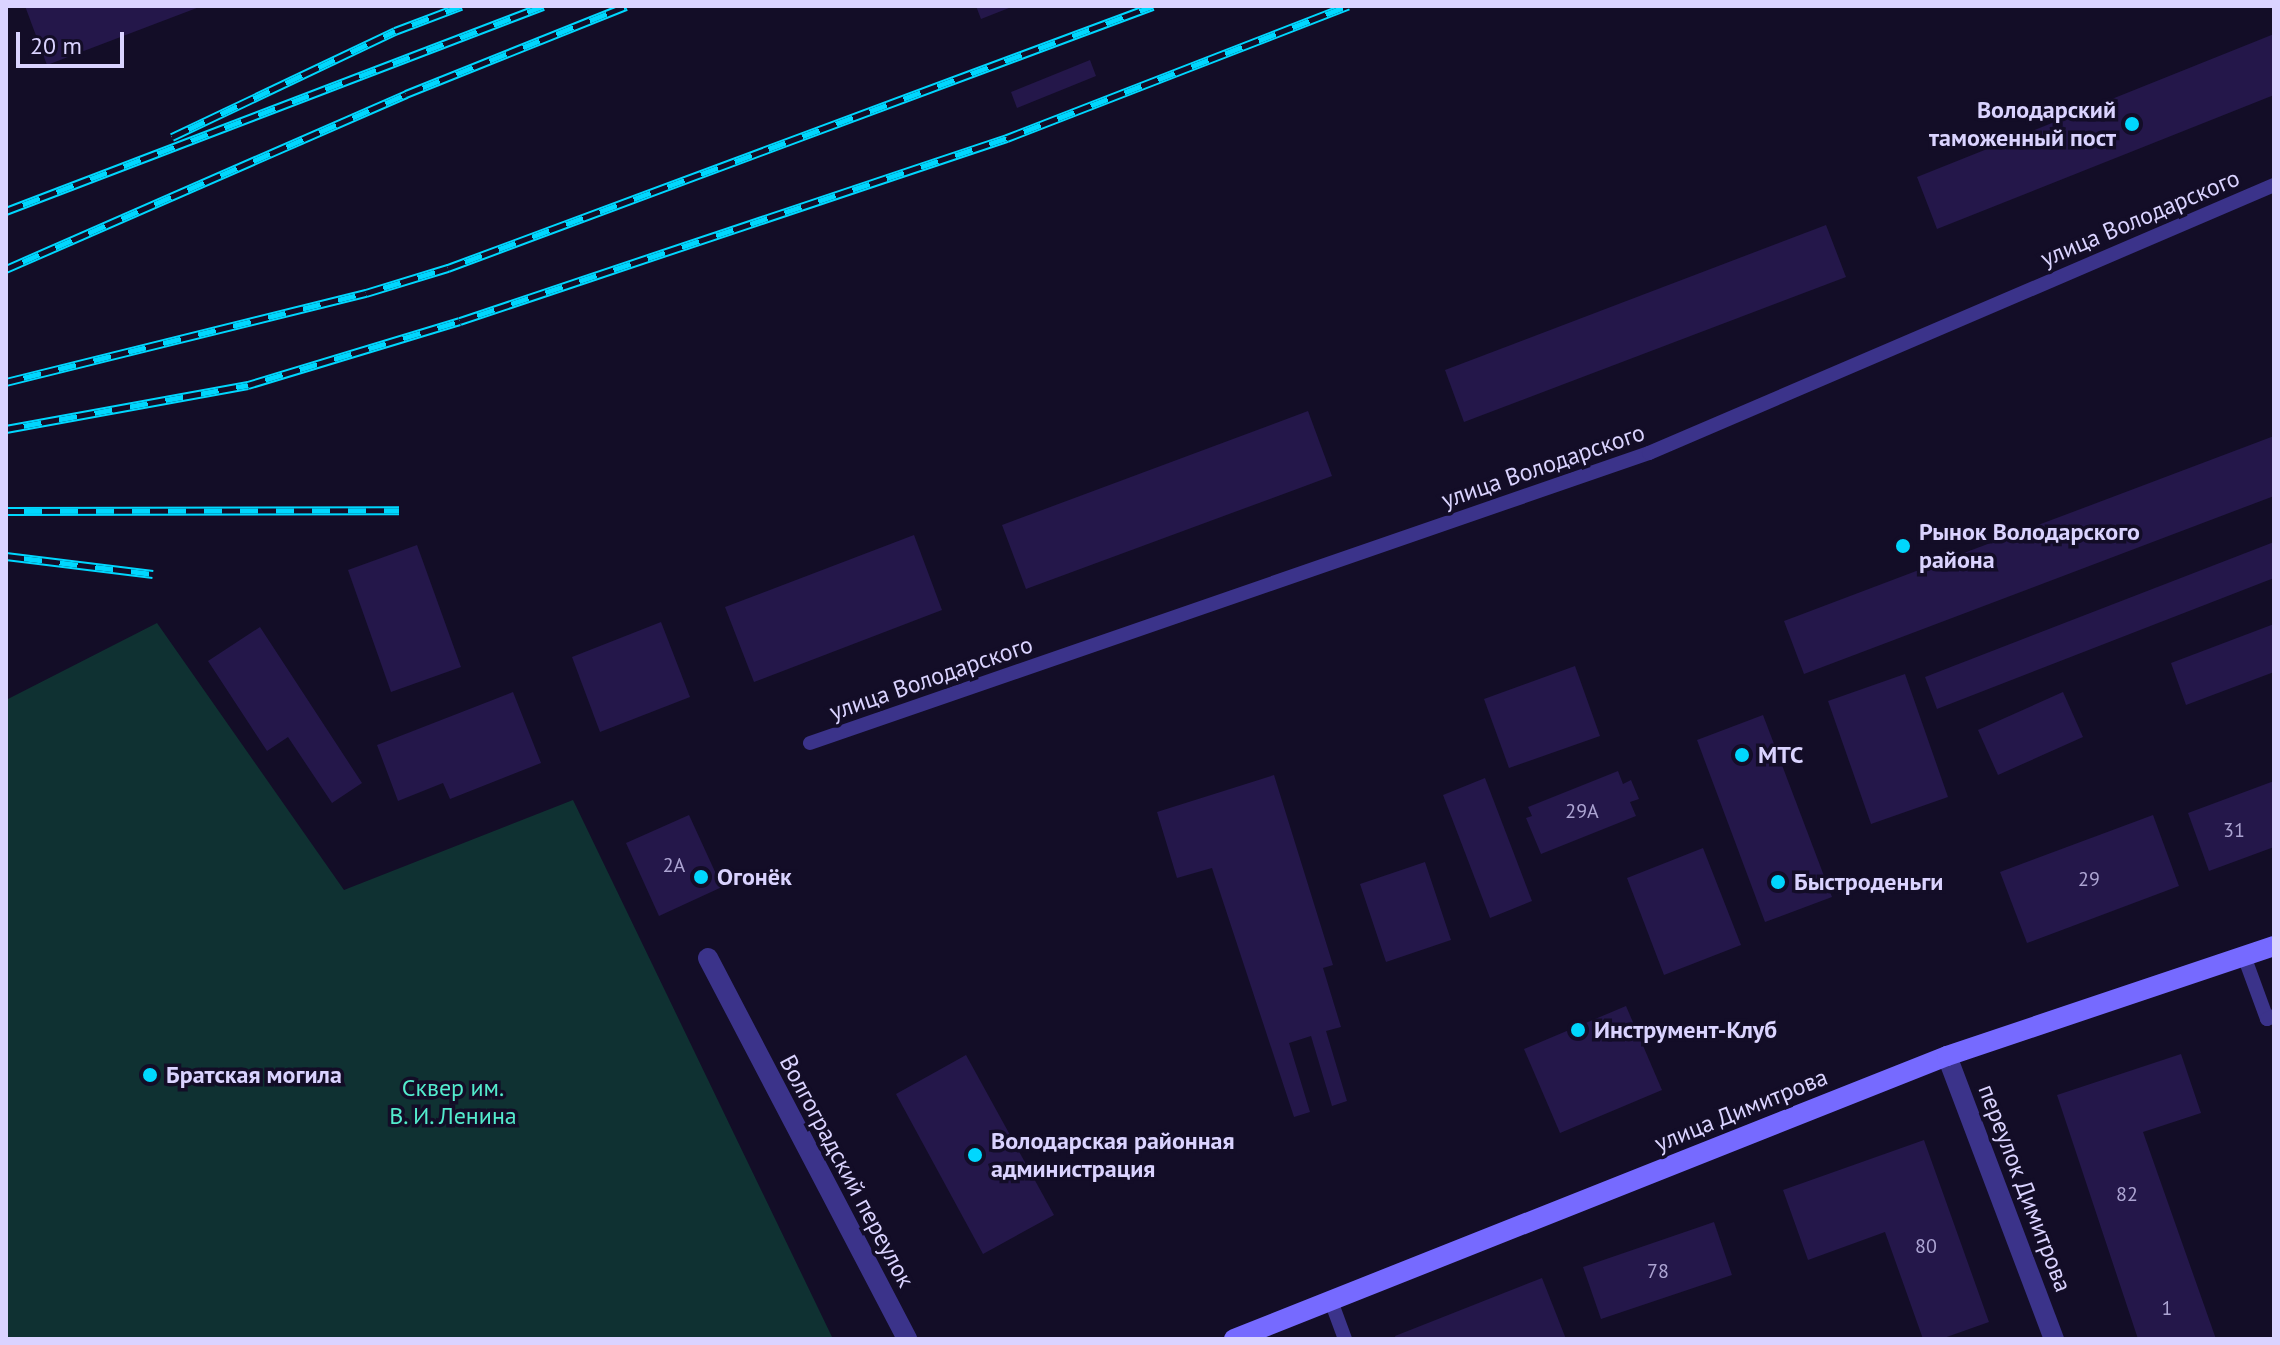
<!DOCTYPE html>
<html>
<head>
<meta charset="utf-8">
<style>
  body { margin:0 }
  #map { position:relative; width:2280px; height:1345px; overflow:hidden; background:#130d27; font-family:"PT Sans",sans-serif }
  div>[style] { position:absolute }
  .green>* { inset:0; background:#0f3132 }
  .building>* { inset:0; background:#24174a }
  .service>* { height:14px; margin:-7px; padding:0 7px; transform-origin:7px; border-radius:7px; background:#3b338a }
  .minor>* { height:20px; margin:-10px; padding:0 10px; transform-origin:10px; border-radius:10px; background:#3b338a }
  .secondary>* { height:20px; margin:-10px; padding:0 10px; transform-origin:10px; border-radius:10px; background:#766aff }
  .rail>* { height:9px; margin-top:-4.5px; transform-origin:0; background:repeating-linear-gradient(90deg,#130d27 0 18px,#00d7fe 0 36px); box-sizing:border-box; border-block:2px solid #00d7fe }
  .dots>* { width:22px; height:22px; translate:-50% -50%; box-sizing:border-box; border:4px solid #130d27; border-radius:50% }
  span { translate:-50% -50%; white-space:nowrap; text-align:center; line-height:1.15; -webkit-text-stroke:7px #130d27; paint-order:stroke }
  .number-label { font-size:20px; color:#aca4d2 }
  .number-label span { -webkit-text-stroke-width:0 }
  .poi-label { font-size:24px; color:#dad3ff; font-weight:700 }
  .right { translate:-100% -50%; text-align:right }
  .left { translate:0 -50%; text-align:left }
  .street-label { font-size:24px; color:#dad3ff }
  .park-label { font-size:24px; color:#53ebcd }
  .frame { position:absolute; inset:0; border:8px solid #dad3ff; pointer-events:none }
  .scale { position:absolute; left:16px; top:32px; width:108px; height:36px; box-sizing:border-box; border:4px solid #dad3ff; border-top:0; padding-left:10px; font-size:24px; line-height:28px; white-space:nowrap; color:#dad3ff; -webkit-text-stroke:6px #130d27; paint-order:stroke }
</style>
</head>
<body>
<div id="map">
  <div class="green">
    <i style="clip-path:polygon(157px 623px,344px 890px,573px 800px,833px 1339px,6px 1339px,6px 700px)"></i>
  </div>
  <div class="building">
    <i style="clip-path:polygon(25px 6px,202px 6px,47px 65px)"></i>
    <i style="clip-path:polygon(976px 6px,1014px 6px,981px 19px)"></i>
    <i style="clip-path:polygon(2274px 34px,2274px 95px,1937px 229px,1917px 177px)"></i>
    <i style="clip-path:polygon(1090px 60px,1096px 76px,1017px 108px,1011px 92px)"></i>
    <i style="clip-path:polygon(1826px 225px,1846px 277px,1464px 422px,1445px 370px)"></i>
    <i style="clip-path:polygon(1308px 411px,1332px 476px,1026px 589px,1002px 525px)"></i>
    <i style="clip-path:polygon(2274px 436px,2274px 496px,1804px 674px,1784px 621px)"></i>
    <i style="clip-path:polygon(914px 535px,942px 610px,754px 682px,725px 607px)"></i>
    <i style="clip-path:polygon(2274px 542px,2274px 578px,1937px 709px,1925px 677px)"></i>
    <i style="clip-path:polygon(417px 545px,461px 667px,391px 692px,348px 570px)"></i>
    <i style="clip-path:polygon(661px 622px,690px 697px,600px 732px,572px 657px)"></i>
    <i style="clip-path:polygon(2274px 624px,2274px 672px,2186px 705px,2171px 663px)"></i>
    <i style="clip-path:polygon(260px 627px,362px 783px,332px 803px,288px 737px,267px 751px,208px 661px)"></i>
    <i style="clip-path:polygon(1575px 666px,1600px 736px,1509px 768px,1484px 699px)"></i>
    <i style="clip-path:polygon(1905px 674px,1948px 797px,1871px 824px,1828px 701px)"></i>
    <i style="clip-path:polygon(513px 692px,541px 763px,450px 799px,443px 783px,398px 801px,377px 745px)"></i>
    <i style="clip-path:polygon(2063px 692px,2083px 737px,1998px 775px,1978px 730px)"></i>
    <i style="clip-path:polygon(1763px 715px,1832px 897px,1765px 922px,1697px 740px)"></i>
    <i style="clip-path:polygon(1618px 771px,1623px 784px,1631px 780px,1639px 799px,1630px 802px,1636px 816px,1541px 854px,1526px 818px,1532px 816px,1528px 807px)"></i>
    <i style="clip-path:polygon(1274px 775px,1333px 965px,1323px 968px,1341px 1027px,1326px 1031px,1347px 1101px,1332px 1106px,1311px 1036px,1289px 1043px,1310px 1112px,1294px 1117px,1212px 868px,1177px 878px,1157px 812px)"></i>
    <i style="clip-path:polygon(1485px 778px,1532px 901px,1490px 918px,1443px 795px)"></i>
    <i style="clip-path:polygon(2274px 781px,2274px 847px,2209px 871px,2188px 813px)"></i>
    <i style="clip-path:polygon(689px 815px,722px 887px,659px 916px,626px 843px)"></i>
    <i style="clip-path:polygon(2153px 815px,2179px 886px,2027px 943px,2000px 872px)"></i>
    <i style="clip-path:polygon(1703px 848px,1741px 945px,1664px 975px,1627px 878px)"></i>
    <i style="clip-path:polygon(1425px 862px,1451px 940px,1386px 962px,1360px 884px)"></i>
    <i style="clip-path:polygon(1626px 1006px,1662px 1090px,1560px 1133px,1524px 1049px)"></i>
    <i style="clip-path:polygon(2181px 1054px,2201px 1113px,2143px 1132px,2216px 1339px,2138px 1339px,2057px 1095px)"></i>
    <i style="clip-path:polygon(966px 1055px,1054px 1215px,983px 1254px,896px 1094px)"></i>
    <i style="clip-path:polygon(1924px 1140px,1989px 1322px,1941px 1339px,1923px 1339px,1885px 1232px,1808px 1260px,1783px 1190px)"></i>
    <i style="clip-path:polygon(1714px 1222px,1732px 1275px,1601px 1319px,1583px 1267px)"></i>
    <i style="clip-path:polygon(1542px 1278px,1566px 1339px,1396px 1339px,1395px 1336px)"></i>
  </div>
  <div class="service">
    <i style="left:810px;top:743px;width:888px;rotate:-19.07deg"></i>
    <i style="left:1649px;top:453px;width:680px;rotate:-23.21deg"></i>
    <i style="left:2244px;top:956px;width:67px;rotate:69.9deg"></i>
    <i style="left:2267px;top:1019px;width:8px;rotate:-23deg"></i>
    <i style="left:1331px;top:1301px;width:40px;rotate:69.8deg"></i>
  </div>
  <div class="minor">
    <i style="left:708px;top:958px;width:430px;rotate:62.4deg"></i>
    <i style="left:1947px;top:1056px;width:303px;rotate:69.3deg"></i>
  </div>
  <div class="secondary">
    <i style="left:1234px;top:1339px;width:767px;rotate:-21.65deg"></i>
    <i style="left:1947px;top:1056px;width:345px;rotate:-18.6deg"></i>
  </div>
  <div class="rail">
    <i style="left:172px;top:137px;width:247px;rotate:-25.4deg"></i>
    <i style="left:395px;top:31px;width:71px;rotate:-20.7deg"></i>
    <i style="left:6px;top:211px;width:575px;rotate:-20.89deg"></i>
    <i style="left:6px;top:269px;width:437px;rotate:-23.6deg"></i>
    <i style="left:406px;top:94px;width:237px;rotate:-21.8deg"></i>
    <i style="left:6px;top:382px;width:371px;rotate:-13.9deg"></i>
    <i style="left:366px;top:293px;width:86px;rotate:-17deg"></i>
    <i style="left:448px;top:268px;width:752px;rotate:-20.39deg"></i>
    <i style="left:6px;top:429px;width:246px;rotate:-10.3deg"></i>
    <i style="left:248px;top:385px;width:221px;rotate:-16.8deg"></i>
    <i style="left:460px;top:321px;width:577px;rotate:-18.5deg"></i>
    <i style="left:1007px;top:138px;width:366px;rotate:-21.2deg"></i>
    <i style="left:6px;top:511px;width:393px;rotate:-0.1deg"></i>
    <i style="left:6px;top:556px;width:148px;rotate:7deg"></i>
  </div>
  <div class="dots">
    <i style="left:2132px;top:124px;background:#00d7fe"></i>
    <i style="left:1903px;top:546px;background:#00d7fe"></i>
    <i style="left:1742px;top:755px;background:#00d7fe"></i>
    <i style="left:701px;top:877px;background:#00d7fe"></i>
    <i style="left:1778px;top:882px;background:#00d7fe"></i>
    <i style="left:1578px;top:1030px;background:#00d7fe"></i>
    <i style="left:150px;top:1075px;background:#00d7fe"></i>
    <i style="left:975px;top:1155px;background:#00d7fe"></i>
  </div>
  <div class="number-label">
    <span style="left:1582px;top:811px">29А</span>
    <span style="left:2234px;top:830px">31</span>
    <span style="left:674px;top:865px">2А</span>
    <span style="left:2089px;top:879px">29</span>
    <span style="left:2127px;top:1194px">82</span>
    <span style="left:1926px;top:1246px">80</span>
    <span style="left:1658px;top:1271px">78</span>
    <span style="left:2167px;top:1308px">1</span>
  </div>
  <div class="poi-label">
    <span class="right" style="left:2116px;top:124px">Володарский<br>таможенный пост</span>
    <span class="left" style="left:1919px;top:546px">Рынок Володарского<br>района</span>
    <span class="left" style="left:1758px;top:755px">МТС</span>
    <span class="left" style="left:717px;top:877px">Огонёк</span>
    <span class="left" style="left:1794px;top:882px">Быстроденьги</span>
    <span class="left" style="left:1594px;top:1030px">Инструмент-Клуб</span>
    <span class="left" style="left:166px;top:1075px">Братская могила</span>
    <span class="left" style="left:991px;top:1155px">Володарская районная<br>администрация</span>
  </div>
  <div class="street-label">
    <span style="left:2140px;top:218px;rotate:-23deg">улица Володарского</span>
    <span style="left:1543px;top:466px;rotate:-19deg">улица Володарского</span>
    <span style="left:931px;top:678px;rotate:-19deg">улица Володарского</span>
    <span style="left:1741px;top:1110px;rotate:-22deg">улица Димитрова</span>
    <span style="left:847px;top:1171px;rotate:62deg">Волгоградский переулок</span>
    <span style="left:2025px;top:1188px;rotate:69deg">переулок Димитрова</span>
  </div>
  <div class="park-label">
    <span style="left:453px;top:1102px">Сквер им.<br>В. И. Ленина</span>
  </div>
  <div class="frame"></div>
  <div class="scale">20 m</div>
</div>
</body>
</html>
